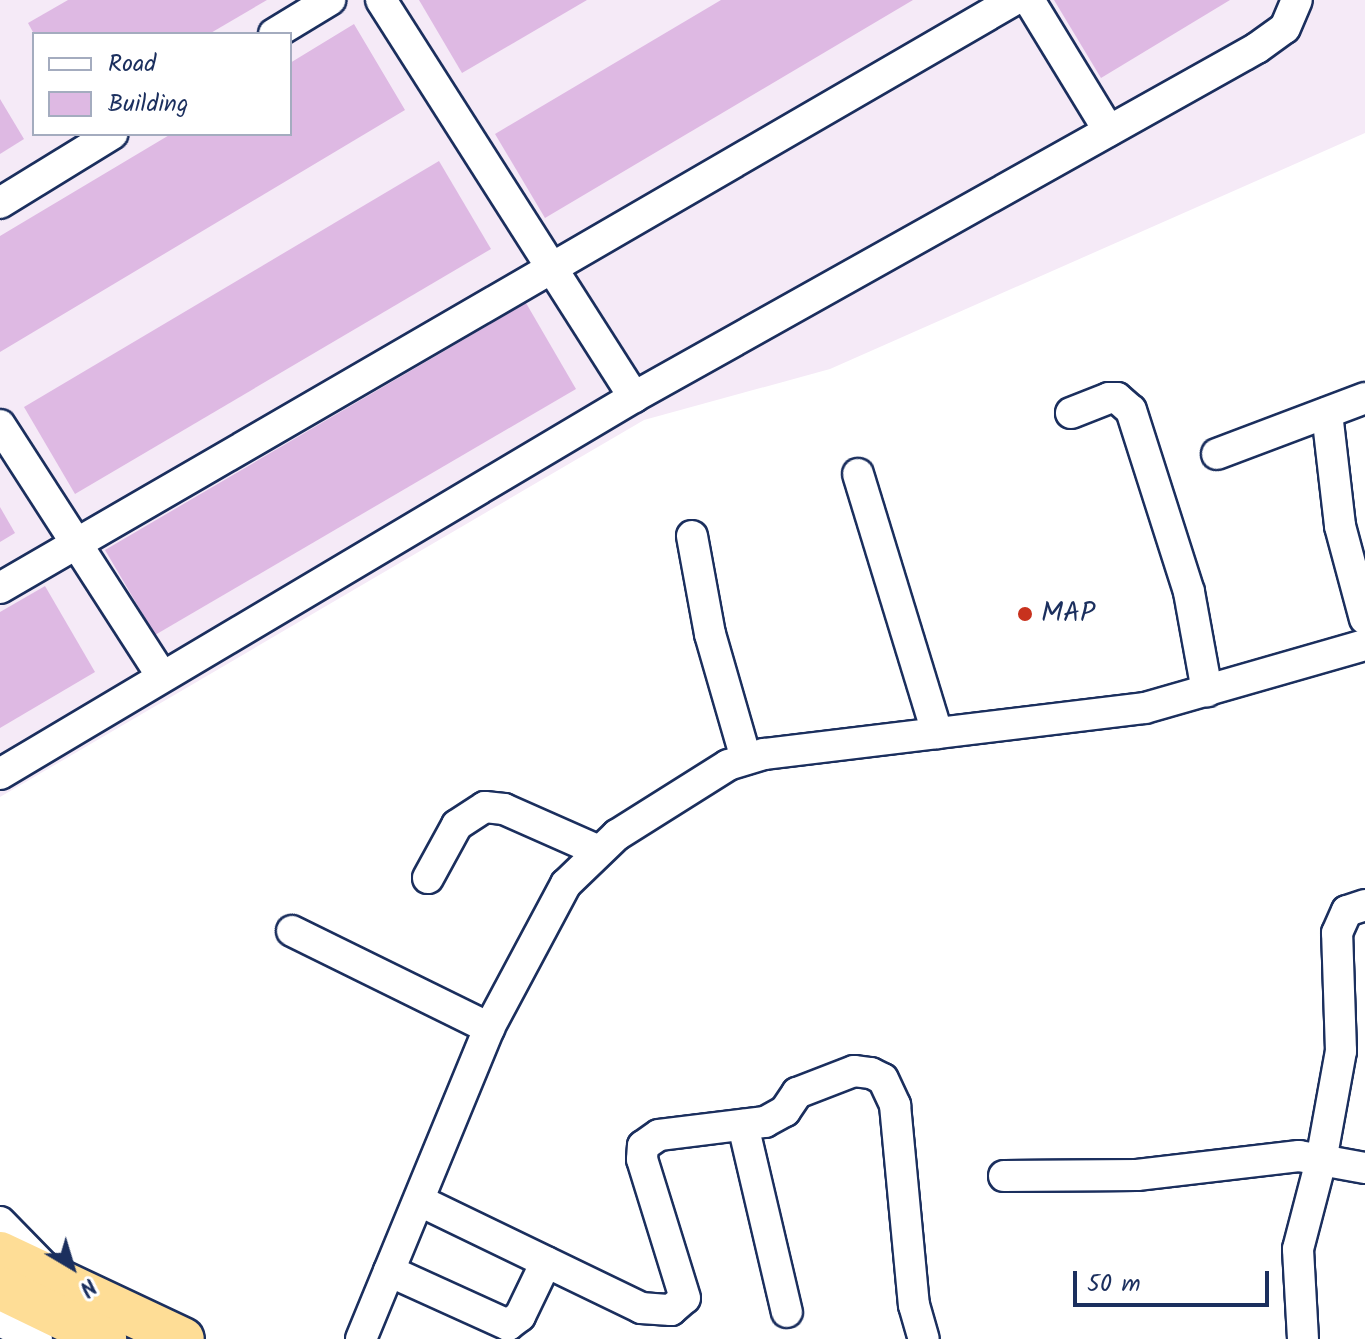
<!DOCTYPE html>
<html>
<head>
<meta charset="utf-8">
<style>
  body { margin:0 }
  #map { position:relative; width:1365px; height:1339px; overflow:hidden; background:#fff; font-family:Kalam,sans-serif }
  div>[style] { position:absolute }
  .built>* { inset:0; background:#f5eaf7 }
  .building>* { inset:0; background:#deb9e3 }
  .roads { filter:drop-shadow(2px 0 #1b2f5e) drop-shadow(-2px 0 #1b2f5e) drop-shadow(0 2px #1b2f5e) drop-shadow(0 -2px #1b2f5e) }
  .minor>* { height:30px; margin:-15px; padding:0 15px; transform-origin:15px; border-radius:15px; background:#fff }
  .highway>* { height:42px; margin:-21px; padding:0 21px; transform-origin:21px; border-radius:21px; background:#fedd96 }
  .dots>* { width:22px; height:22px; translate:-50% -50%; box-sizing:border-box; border:4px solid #fff; border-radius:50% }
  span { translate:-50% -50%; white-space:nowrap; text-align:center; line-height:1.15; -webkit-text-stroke:7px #fff; paint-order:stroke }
  .poi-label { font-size:28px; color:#1b2f5e }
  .left { translate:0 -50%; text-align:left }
  .legend { position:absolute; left:32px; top:32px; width:260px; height:104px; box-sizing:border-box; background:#fff; border:2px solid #a4acbf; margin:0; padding:10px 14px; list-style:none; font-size:24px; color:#1b2f5e }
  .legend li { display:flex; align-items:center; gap:16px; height:40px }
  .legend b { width:40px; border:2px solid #a4acbf }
  .north { position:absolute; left:32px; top:1227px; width:80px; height:80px; -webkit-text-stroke:6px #fff; paint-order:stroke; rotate:142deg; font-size:22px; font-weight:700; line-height:32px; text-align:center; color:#1b2f5e }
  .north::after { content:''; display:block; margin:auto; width:28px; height:36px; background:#1b2f5e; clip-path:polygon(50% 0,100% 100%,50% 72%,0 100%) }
  .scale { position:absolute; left:1073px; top:1271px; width:196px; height:36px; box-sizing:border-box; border:4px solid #1b2f5e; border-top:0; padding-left:10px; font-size:24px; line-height:28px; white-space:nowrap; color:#1b2f5e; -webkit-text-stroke:6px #fff; paint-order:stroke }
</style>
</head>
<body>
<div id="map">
  <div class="built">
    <i style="clip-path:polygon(evenodd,0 0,1365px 0,1365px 133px,830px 369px,644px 420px,0 797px,0 0,34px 34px,290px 34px,290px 134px,34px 134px,34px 34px)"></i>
  </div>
  <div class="building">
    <i style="clip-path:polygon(68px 0,267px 0,209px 34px,34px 34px,28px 23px)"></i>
    <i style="clip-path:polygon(419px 0,587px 0,462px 73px)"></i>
    <i style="clip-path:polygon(721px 0,913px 0,545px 218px,495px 134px)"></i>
    <i style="clip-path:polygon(1054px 0,1230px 0,1101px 78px)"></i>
    <i style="clip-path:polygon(354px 24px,405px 110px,0 352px,0 236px,171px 134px,290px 134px,290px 63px)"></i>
    <i style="clip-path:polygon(0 99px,24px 139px,0 154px)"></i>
    <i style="clip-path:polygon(439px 161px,491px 249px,75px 494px,24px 407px)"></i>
    <i style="clip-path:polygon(526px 303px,576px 389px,155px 635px,105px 550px)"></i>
    <i style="clip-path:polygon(0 507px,15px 533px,0 542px)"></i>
    <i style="clip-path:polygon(45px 586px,95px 672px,0 728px,0 612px)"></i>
  </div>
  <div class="roads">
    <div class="minor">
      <i style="left:381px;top:0;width:471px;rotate:57.5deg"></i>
      <i style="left:1029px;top:0;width:153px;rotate:58.6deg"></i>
      <i style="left:274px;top:34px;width:66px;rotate:-31.3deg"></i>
      <i style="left:0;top:203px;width:132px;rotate:-31.6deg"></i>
      <i style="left:1071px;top:413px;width:41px;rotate:-21.5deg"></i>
      <i style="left:1109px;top:398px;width:8px"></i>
      <i style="left:1117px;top:398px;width:18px;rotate:41deg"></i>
      <i style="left:1131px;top:410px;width:191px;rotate:72.3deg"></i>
      <i style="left:1189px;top:592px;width:101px;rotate:79.7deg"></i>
      <i style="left:1327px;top:413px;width:114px;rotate:83.4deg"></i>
      <i style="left:1340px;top:526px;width:96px;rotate:75deg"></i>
      <i style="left:0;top:425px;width:299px;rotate:57.2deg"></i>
      <i style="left:1217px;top:454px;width:158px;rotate:-20.7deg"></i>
      <i style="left:858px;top:474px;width:271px;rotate:73deg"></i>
      <i style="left:692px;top:536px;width:100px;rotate:79.6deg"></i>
      <i style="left:710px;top:634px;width:130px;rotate:73.9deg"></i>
      <i style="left:0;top:588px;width:1172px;rotate:-30.11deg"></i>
      <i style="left:0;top:774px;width:738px;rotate:-30.74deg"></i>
      <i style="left:634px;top:397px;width:714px;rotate:-29.26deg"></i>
      <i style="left:1257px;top:48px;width:34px;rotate:-36deg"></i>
      <i style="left:1285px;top:28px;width:30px;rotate:-67deg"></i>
      <i style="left:428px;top:878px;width:60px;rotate:-61.3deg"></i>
      <i style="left:457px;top:825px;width:33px;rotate:-33deg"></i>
      <i style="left:485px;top:807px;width:19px;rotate:6deg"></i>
      <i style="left:504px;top:809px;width:102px;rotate:23.8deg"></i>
      <i style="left:292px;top:931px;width:220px;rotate:26.2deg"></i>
      <i style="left:743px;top:1125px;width:192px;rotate:76.8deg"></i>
      <i style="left:1004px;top:1176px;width:133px;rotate:-0.4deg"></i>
      <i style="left:1137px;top:1175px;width:163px;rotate:-6.7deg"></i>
      <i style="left:1299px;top:1156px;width:67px;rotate:10.3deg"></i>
      <i style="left:420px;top:1201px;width:246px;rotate:25.8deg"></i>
      <i style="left:641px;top:1308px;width:30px;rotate:4deg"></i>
      <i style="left:671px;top:1310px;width:18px;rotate:-41deg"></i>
      <i style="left:685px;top:1298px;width:145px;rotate:-107.2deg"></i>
      <i style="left:642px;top:1159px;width:13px;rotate:-86deg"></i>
      <i style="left:643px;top:1146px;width:19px;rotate:-35deg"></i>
      <i style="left:659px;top:1135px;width:107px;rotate:-7deg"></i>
      <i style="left:765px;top:1122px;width:23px;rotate:-29deg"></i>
      <i style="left:785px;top:1111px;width:22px;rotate:-56deg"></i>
      <i style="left:797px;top:1093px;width:61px;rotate:-21.1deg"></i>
      <i style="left:854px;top:1071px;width:17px;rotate:7deg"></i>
      <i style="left:871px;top:1073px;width:13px;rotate:27deg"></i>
      <i style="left:883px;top:1079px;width:29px;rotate:65deg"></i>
      <i style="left:895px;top:1105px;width:201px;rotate:84.6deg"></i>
      <i style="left:914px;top:1305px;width:35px;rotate:74deg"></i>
      <i style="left:0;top:1222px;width:66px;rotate:45.6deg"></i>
      <i style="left:389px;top:1271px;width:131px;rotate:24.4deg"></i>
      <i style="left:508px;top:1325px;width:15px;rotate:-37deg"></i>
      <i style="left:520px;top:1316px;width:60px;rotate:-64.3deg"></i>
      <i style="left:0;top:1321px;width:41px;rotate:25.9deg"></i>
      <i style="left:361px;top:1339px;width:336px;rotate:-67.6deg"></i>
      <i style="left:489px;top:1028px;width:163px;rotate:-61.9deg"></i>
      <i style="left:566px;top:884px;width:71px;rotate:-43.9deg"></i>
      <i style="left:617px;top:835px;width:131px;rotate:-32.2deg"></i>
      <i style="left:728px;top:765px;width:38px;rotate:-17deg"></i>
      <i style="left:764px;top:754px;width:384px;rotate:-6.9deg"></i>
      <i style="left:1145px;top:708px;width:229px;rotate:-16deg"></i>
      <i style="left:1303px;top:1339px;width:90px;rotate:-93.2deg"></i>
      <i style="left:1298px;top:1249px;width:91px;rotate:-75.4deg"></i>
      <i style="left:1321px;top:1161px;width:112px;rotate:-79.7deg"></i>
      <i style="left:1341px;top:1051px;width:118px;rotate:-91.9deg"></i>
      <i style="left:1337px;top:933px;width:24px;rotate:-66deg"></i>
      <i style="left:1347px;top:911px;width:19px;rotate:-18deg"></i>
    </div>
    <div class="highway">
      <i style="left:0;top:1253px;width:202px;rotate:25.2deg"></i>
      <i style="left:0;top:1288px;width:117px;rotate:25.9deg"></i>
    </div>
  </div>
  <div class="dots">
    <i style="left:1025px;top:614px;background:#c8321e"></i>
  </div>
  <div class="poi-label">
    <span class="left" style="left:1041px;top:614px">MAP</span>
  </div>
  <ul class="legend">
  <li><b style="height:10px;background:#fff"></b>Road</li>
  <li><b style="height:22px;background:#deb9e3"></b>Building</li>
  </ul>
  <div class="north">N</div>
  <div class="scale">50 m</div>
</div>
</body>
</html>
